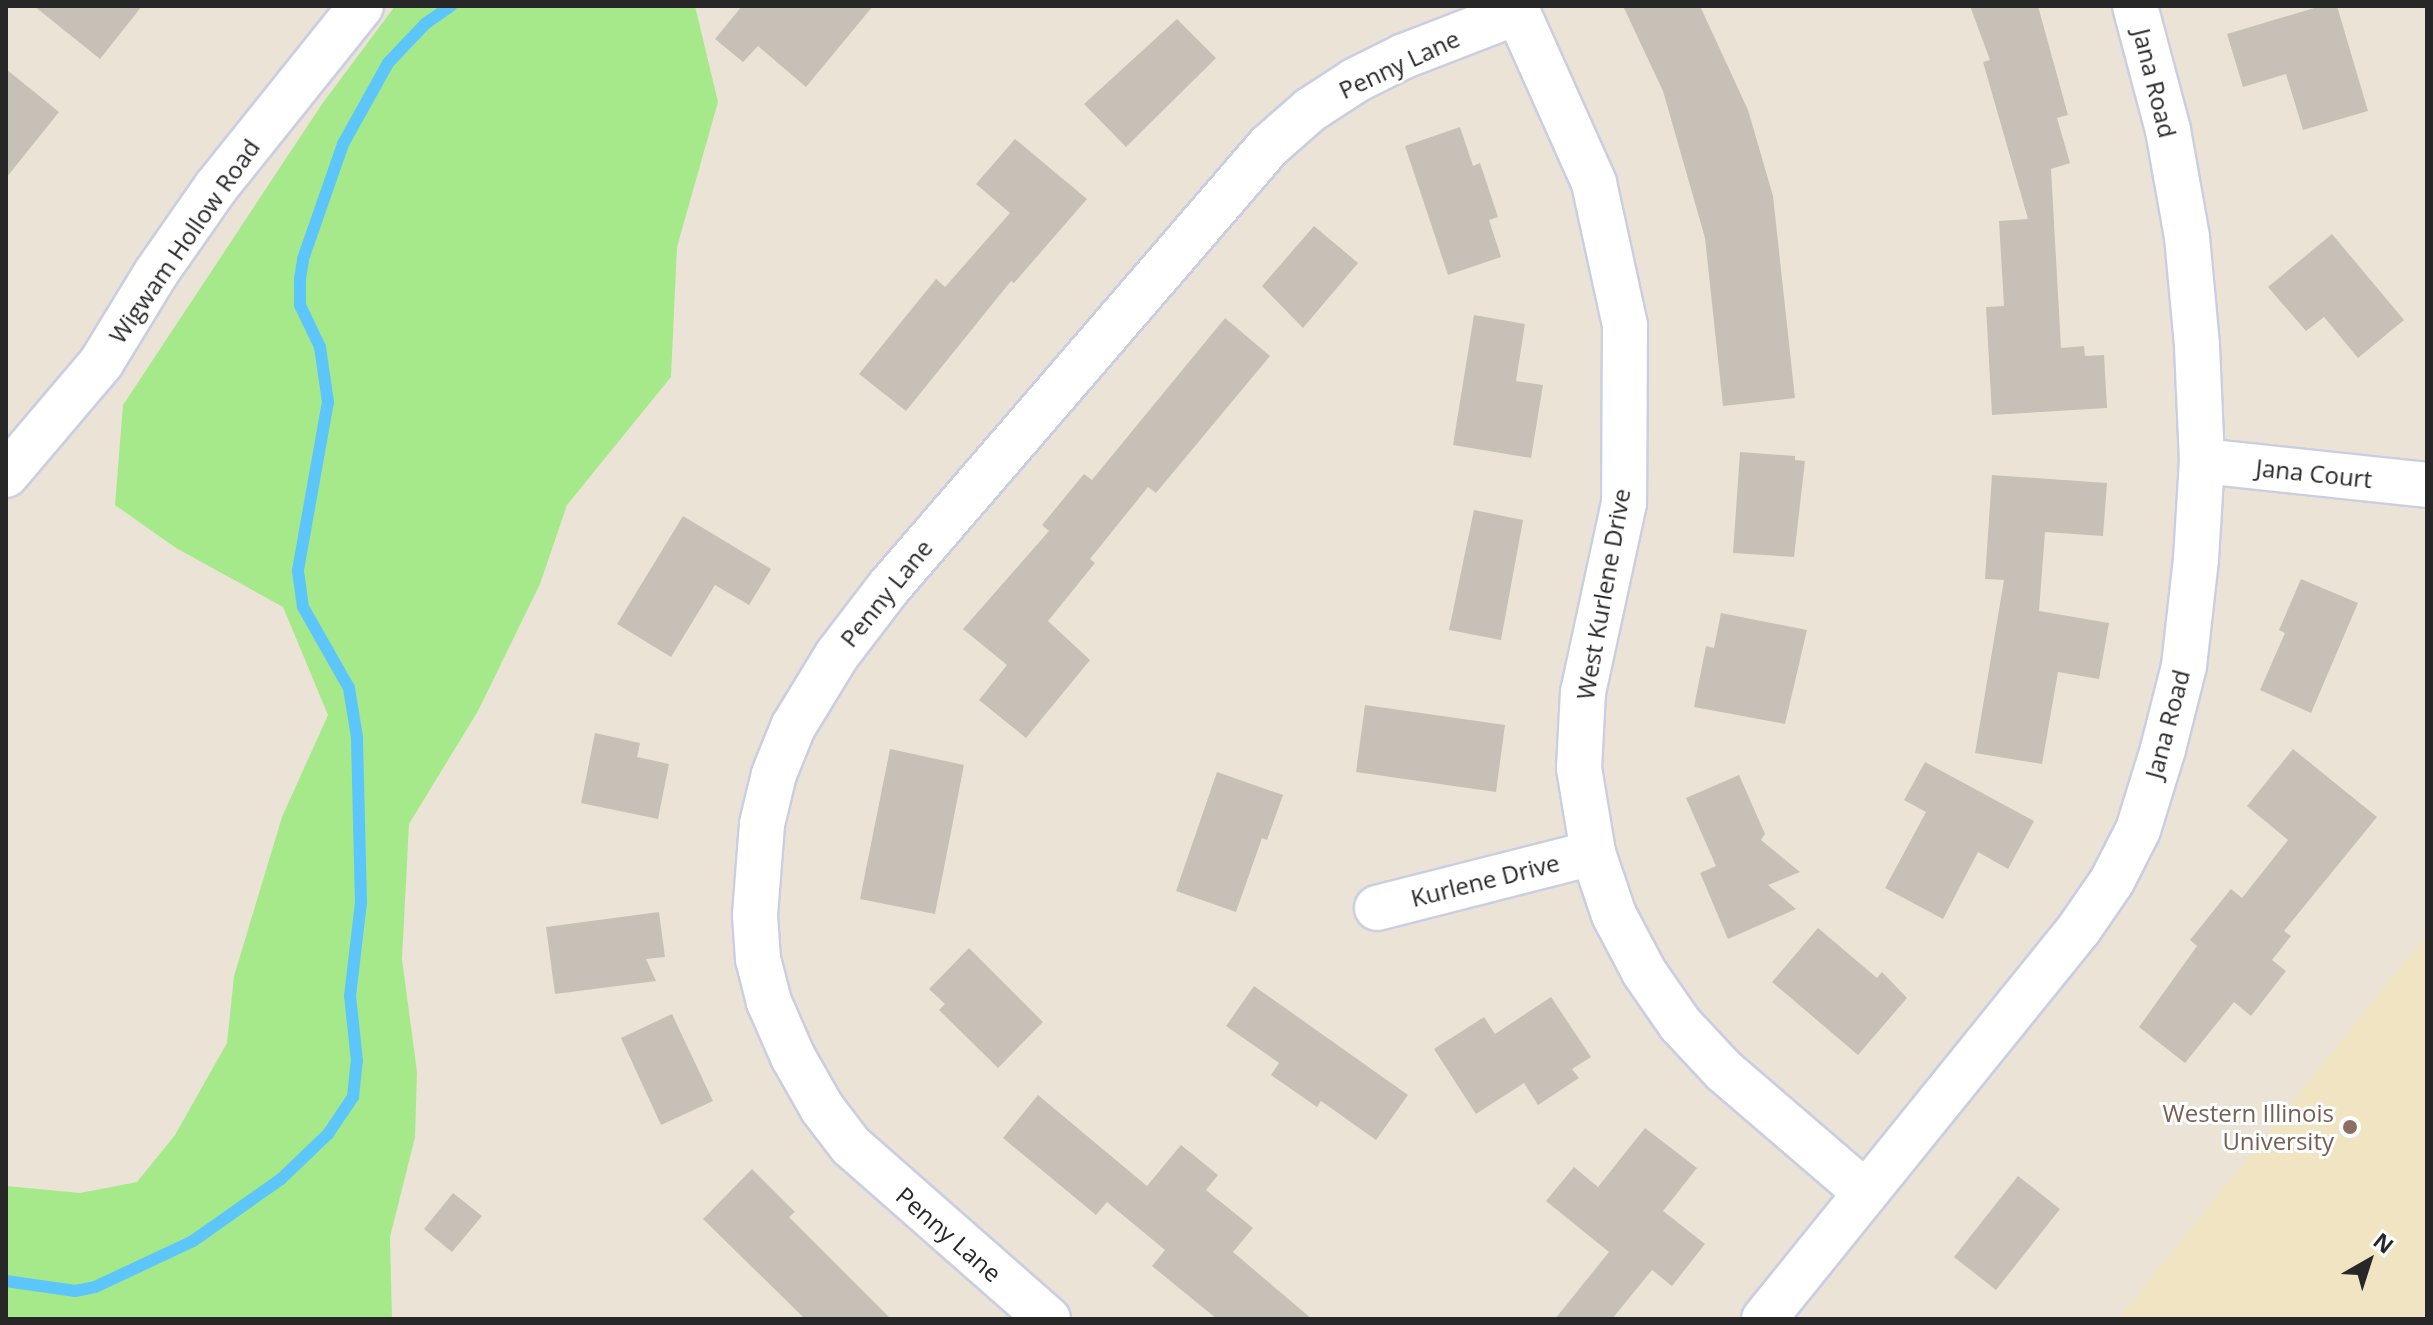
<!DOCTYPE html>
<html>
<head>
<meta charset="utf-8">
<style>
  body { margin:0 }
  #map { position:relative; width:2433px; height:1325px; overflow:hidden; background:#ebe4d6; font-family:"Open Sans",sans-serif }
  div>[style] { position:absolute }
  .education>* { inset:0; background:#f0e4c2 }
  .green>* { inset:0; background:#a5e98b }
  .stream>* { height:12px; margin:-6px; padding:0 6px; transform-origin:6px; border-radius:6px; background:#5cc6fa }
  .building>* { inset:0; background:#c6c0b6 }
  .roads { filter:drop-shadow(2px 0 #cbcee2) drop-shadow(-2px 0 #cbcee2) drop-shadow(0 2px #cbcee2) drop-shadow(0 -2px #cbcee2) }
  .minor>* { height:44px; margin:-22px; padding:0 22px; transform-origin:22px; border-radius:22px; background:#fff }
  .tertiary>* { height:44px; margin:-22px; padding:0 22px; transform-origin:22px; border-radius:22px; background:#fff }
  .dots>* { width:22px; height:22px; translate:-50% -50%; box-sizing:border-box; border:4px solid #fff; border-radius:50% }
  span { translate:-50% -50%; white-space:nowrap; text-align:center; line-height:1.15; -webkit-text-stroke:6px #fff; paint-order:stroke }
  .street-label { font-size:24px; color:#272727 }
  .education-label { font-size:24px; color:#785e54 }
  .right { translate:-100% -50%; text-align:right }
  .frame { position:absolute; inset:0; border:8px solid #272727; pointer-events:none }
  .north { position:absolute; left:2329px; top:1221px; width:80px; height:80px; -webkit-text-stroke:6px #fff; paint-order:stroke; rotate:39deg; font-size:22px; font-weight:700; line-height:32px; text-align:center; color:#272727 }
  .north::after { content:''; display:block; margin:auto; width:28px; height:36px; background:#272727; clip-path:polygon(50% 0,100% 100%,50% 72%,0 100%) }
</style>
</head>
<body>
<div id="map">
  <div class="education">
    <i style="clip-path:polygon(2427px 934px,2427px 1319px,2118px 1319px)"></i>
  </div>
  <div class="green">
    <i style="clip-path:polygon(395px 6px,695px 6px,718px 102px,677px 247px,671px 377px,567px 505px,540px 584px,478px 711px,409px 824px,402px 959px,417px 1072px,415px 1137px,390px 1237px,392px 1319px,6px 1319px,6px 1186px,80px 1193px,137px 1182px,175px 1135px,227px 1043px,234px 976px,282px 817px,328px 715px,283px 607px,176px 548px,115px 505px,123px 405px,322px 104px)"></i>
  </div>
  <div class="stream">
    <i style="left:6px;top:1281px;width:70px;rotate:8.2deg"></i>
    <i style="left:75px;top:1291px;width:20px;rotate:-11deg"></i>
    <i style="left:95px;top:1287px;width:108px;rotate:-25.1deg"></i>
    <i style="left:193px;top:1241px;width:108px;rotate:-35.2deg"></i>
    <i style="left:281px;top:1179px;width:65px;rotate:-43.8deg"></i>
    <i style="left:328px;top:1134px;width:45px;rotate:-56deg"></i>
    <i style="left:353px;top:1097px;width:36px;rotate:-84deg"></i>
    <i style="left:357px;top:1061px;width:65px;rotate:-96.1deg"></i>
    <i style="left:350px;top:996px;width:94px;rotate:-83.3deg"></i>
    <i style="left:361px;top:903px;width:166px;rotate:-91.4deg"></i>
    <i style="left:357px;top:737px;width:50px;rotate:-99.3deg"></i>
    <i style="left:349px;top:688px;width:93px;rotate:-119.6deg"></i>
    <i style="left:303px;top:607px;width:37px;rotate:-98deg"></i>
    <i style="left:298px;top:570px;width:171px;rotate:-79.9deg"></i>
    <i style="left:328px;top:402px;width:56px;rotate:-98.3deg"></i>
    <i style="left:320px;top:347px;width:47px;rotate:-115.5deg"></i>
    <i style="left:300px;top:305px;width:26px;rotate:-90deg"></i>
    <i style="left:300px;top:279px;width:20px;rotate:-81deg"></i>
    <i style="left:303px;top:259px;width:122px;rotate:-70.8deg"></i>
    <i style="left:343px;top:144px;width:93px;rotate:-60.9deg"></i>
    <i style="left:388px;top:63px;width:54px;rotate:-46.5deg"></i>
    <i style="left:425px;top:24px;width:32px;rotate:-35deg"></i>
  </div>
  <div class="building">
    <i style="clip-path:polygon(34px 6px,142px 6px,100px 59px)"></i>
    <i style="clip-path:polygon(742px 6px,873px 6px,806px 87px,758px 46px,743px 62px,715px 39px)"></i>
    <i style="clip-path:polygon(1623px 6px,1700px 6px,1748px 110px,1773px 196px,1795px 398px,1723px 406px,1705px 238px,1663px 91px)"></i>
    <i style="clip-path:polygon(1970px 6px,2038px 6px,2068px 115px,2057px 118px,2070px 163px,2051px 169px,2061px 348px,2084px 346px,2085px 356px,2104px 355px,2107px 408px,1992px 415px,1986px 307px,2004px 306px,1999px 221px,2028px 219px,1983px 62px,1990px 60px)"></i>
    <i style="clip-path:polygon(2321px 6px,2337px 6px,2368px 111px,2303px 130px,2286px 74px,2243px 87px,2227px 34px)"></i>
    <i style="clip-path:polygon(1177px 19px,1216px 58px,1126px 147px,1084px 104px)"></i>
    <i style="clip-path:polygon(6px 69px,59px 112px,6px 178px)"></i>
    <i style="clip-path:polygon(1460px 127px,1473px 166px,1480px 163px,1498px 217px,1489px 220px,1501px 257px,1448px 275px,1405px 146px)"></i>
    <i style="clip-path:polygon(1015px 139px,1087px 199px,1014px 283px,1011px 281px,906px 411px,859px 374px,936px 279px,945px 287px,1010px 213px,976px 184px)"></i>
    <i style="clip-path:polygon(1314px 226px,1358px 263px,1303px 328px,1262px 286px)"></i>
    <i style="clip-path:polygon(2332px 234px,2404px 320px,2358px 358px,2324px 317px,2306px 331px,2268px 287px)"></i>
    <i style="clip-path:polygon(1474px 315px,1525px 324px,1516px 381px,1543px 385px,1531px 458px,1453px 445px)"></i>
    <i style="clip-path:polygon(1225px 318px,1270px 356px,1156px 493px,1148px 487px,1090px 559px,1095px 563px,1048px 621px,1090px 660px,1026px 738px,979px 700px,1007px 665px,963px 629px,1049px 531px,1042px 525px,1084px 474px,1092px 480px)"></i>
    <i style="clip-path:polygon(1740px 452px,1795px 456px,1795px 460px,1805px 461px,1794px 557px,1733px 553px)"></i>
    <i style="clip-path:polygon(1992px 475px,2107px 483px,2103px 536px,2045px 532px,2039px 611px,2109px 623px,2099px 679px,2058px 672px,2042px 764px,1975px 753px,2004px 580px,1985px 579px)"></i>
    <i style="clip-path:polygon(1474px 510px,1523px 520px,1501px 640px,1449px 630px)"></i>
    <i style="clip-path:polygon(683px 516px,771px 569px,749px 605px,715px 585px,671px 657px,617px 624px)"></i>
    <i style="clip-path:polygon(2301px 579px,2358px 603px,2311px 713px,2260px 690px,2285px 633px,2279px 630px)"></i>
    <i style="clip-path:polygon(1721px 613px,1807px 630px,1785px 724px,1694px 707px,1706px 646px,1714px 648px)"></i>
    <i style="clip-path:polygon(1365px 705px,1505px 725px,1496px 792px,1356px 772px)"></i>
    <i style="clip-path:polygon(595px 733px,640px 743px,637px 757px,669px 764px,658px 819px,581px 803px)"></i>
    <i style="clip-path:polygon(890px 749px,964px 765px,935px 914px,860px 899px)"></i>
    <i style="clip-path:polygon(2293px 749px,2377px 817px,2284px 931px,2291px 936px,2272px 960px,2286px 971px,2251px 1016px,2234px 1002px,2185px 1063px,2139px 1027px,2197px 946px,2190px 940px,2231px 889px,2242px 898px,2288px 840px,2247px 806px)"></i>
    <i style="clip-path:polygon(1925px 762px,2034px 821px,2008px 869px,1978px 852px,1943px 919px,1885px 888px,1926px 812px,1904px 800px)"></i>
    <i style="clip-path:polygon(1217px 772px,1283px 795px,1267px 840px,1262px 838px,1236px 912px,1176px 891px)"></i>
    <i style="clip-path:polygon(1739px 775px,1765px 834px,1761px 840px,1800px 872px,1768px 885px,1796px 909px,1728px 939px,1700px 873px,1716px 866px,1686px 798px)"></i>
    <i style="clip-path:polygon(659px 912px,665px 957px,646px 959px,656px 981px,555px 994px,546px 927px)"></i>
    <i style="clip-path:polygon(1818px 928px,1877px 978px,1882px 972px,1907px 998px,1858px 1055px,1772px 982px)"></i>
    <i style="clip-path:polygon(969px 948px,1043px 1022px,998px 1068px,939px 1010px,945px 1004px,929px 989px)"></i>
    <i style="clip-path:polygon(1254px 986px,1408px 1095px,1376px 1140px,1321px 1101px,1317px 1107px,1271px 1075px,1279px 1063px,1226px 1026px)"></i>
    <i style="clip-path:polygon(1551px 997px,1591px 1057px,1572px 1069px,1579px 1078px,1538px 1105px,1524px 1083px,1476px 1114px,1434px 1049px,1484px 1017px,1495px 1034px)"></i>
    <i style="clip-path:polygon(672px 1014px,713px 1101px,661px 1125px,621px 1038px)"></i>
    <i style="clip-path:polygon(1038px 1095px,1147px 1186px,1181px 1145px,1218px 1175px,1206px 1190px,1253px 1228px,1233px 1252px,1312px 1319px,1217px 1319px,1152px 1266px,1165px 1250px,1107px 1202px,1096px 1215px,1003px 1138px)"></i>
    <i style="clip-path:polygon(1645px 1128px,1697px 1168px,1663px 1211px,1705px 1244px,1672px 1286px,1652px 1270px,1612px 1319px,1555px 1319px,1609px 1252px,1546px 1201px,1574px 1167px,1598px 1187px)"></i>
    <i style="clip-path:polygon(752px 1169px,795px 1212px,789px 1217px,891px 1319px,805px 1319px,703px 1219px)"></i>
    <i style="clip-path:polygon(2018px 1176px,2060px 1209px,1996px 1290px,1954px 1257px)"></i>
    <i style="clip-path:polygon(453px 1193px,482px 1216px,452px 1252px,424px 1229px)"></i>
  </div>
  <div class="roads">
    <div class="minor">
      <i style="left:1515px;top:6px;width:194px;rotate:65.9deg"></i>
      <i style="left:1594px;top:183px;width:145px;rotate:77.7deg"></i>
      <i style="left:1625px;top:325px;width:178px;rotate:90.3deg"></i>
      <i style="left:1624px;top:503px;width:193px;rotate:102.2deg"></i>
      <i style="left:1583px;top:692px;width:76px;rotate:93deg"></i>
      <i style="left:1579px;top:768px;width:86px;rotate:80.6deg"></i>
      <i style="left:1593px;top:853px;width:65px;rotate:71.3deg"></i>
      <i style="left:1614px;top:915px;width:64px;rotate:62.2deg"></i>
      <i style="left:1644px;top:972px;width:63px;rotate:55.3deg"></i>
      <i style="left:1680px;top:1024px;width:64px;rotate:46.9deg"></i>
      <i style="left:1724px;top:1071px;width:187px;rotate:40.7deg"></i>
      <i style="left:2202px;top:461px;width:225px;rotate:6.1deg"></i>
      <i style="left:1377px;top:908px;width:223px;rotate:-14.3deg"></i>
      <i style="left:1048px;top:1319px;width:262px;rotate:-138.7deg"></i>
      <i style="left:851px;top:1146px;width:48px;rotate:-127.3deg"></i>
      <i style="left:822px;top:1108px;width:59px;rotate:-119.6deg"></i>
      <i style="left:793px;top:1057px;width:60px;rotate:-113.6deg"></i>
      <i style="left:769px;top:1002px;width:44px;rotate:-104.3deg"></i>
      <i style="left:758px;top:959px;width:44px;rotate:-93.9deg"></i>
      <i style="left:755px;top:915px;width:91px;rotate:-85.6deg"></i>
      <i style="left:762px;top:824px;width:51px;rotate:-76.5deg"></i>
      <i style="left:774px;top:774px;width:51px;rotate:-68deg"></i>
      <i style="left:793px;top:727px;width:84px;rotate:-58.6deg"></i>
      <i style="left:837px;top:655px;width:86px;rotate:-52.6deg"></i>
      <i style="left:889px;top:587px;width:582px;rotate:-49.25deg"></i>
      <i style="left:1269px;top:146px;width:55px;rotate:-41.3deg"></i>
      <i style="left:1310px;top:110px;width:55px;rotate:-33.1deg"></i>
      <i style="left:1356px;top:80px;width:54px;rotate:-26.6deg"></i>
      <i style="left:1404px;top:56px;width:122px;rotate:-21.1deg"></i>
      <i style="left:1764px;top:1319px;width:501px;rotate:-51.07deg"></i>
      <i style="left:2079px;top:929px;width:58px;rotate:-55.5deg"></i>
      <i style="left:2112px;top:881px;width:57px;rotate:-63deg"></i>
      <i style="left:2138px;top:830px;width:85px;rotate:-72.8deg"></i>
      <i style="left:2163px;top:749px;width:86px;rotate:-75.8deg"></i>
      <i style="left:2184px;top:666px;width:108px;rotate:-83.6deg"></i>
      <i style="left:2196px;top:559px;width:98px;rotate:-86.5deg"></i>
      <i style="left:2202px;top:461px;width:116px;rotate:-92.5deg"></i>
      <i style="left:2197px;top:345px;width:108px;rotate:-95.3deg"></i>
      <i style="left:2187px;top:237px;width:109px;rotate:-100.1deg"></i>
      <i style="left:2168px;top:130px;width:128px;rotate:-104.9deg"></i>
    </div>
    <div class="tertiary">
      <i style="left:6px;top:475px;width:147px;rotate:-49.7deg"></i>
      <i style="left:101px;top:363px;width:105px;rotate:-58.6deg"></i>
      <i style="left:156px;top:273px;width:105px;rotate:-55.1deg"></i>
      <i style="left:216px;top:187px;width:232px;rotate:-51.3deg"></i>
    </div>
  </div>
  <div class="dots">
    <i style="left:2350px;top:1127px;background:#8d6e63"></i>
  </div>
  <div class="street-label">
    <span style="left:1399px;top:64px;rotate:-25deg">Penny Lane</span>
    <span style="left:2155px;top:83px;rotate:76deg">Jana Road</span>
    <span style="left:184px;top:241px;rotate:-55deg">Wigwam Hollow Road</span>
    <span style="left:2314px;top:473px;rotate:6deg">Jana Court</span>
    <span style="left:886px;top:593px;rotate:-51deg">Penny Lane</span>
    <span style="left:1603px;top:594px;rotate:-80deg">West Kurlene Drive</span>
    <span style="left:2167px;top:724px;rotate:-75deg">Jana Road</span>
    <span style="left:1485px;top:880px;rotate:-14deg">Kurlene Drive</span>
    <span style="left:949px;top:1234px;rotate:41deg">Penny Lane</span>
  </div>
  <div class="education-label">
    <span class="right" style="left:2334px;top:1127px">Western Illinois<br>University</span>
  </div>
  <div class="frame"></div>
  <div class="north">N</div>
</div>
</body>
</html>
